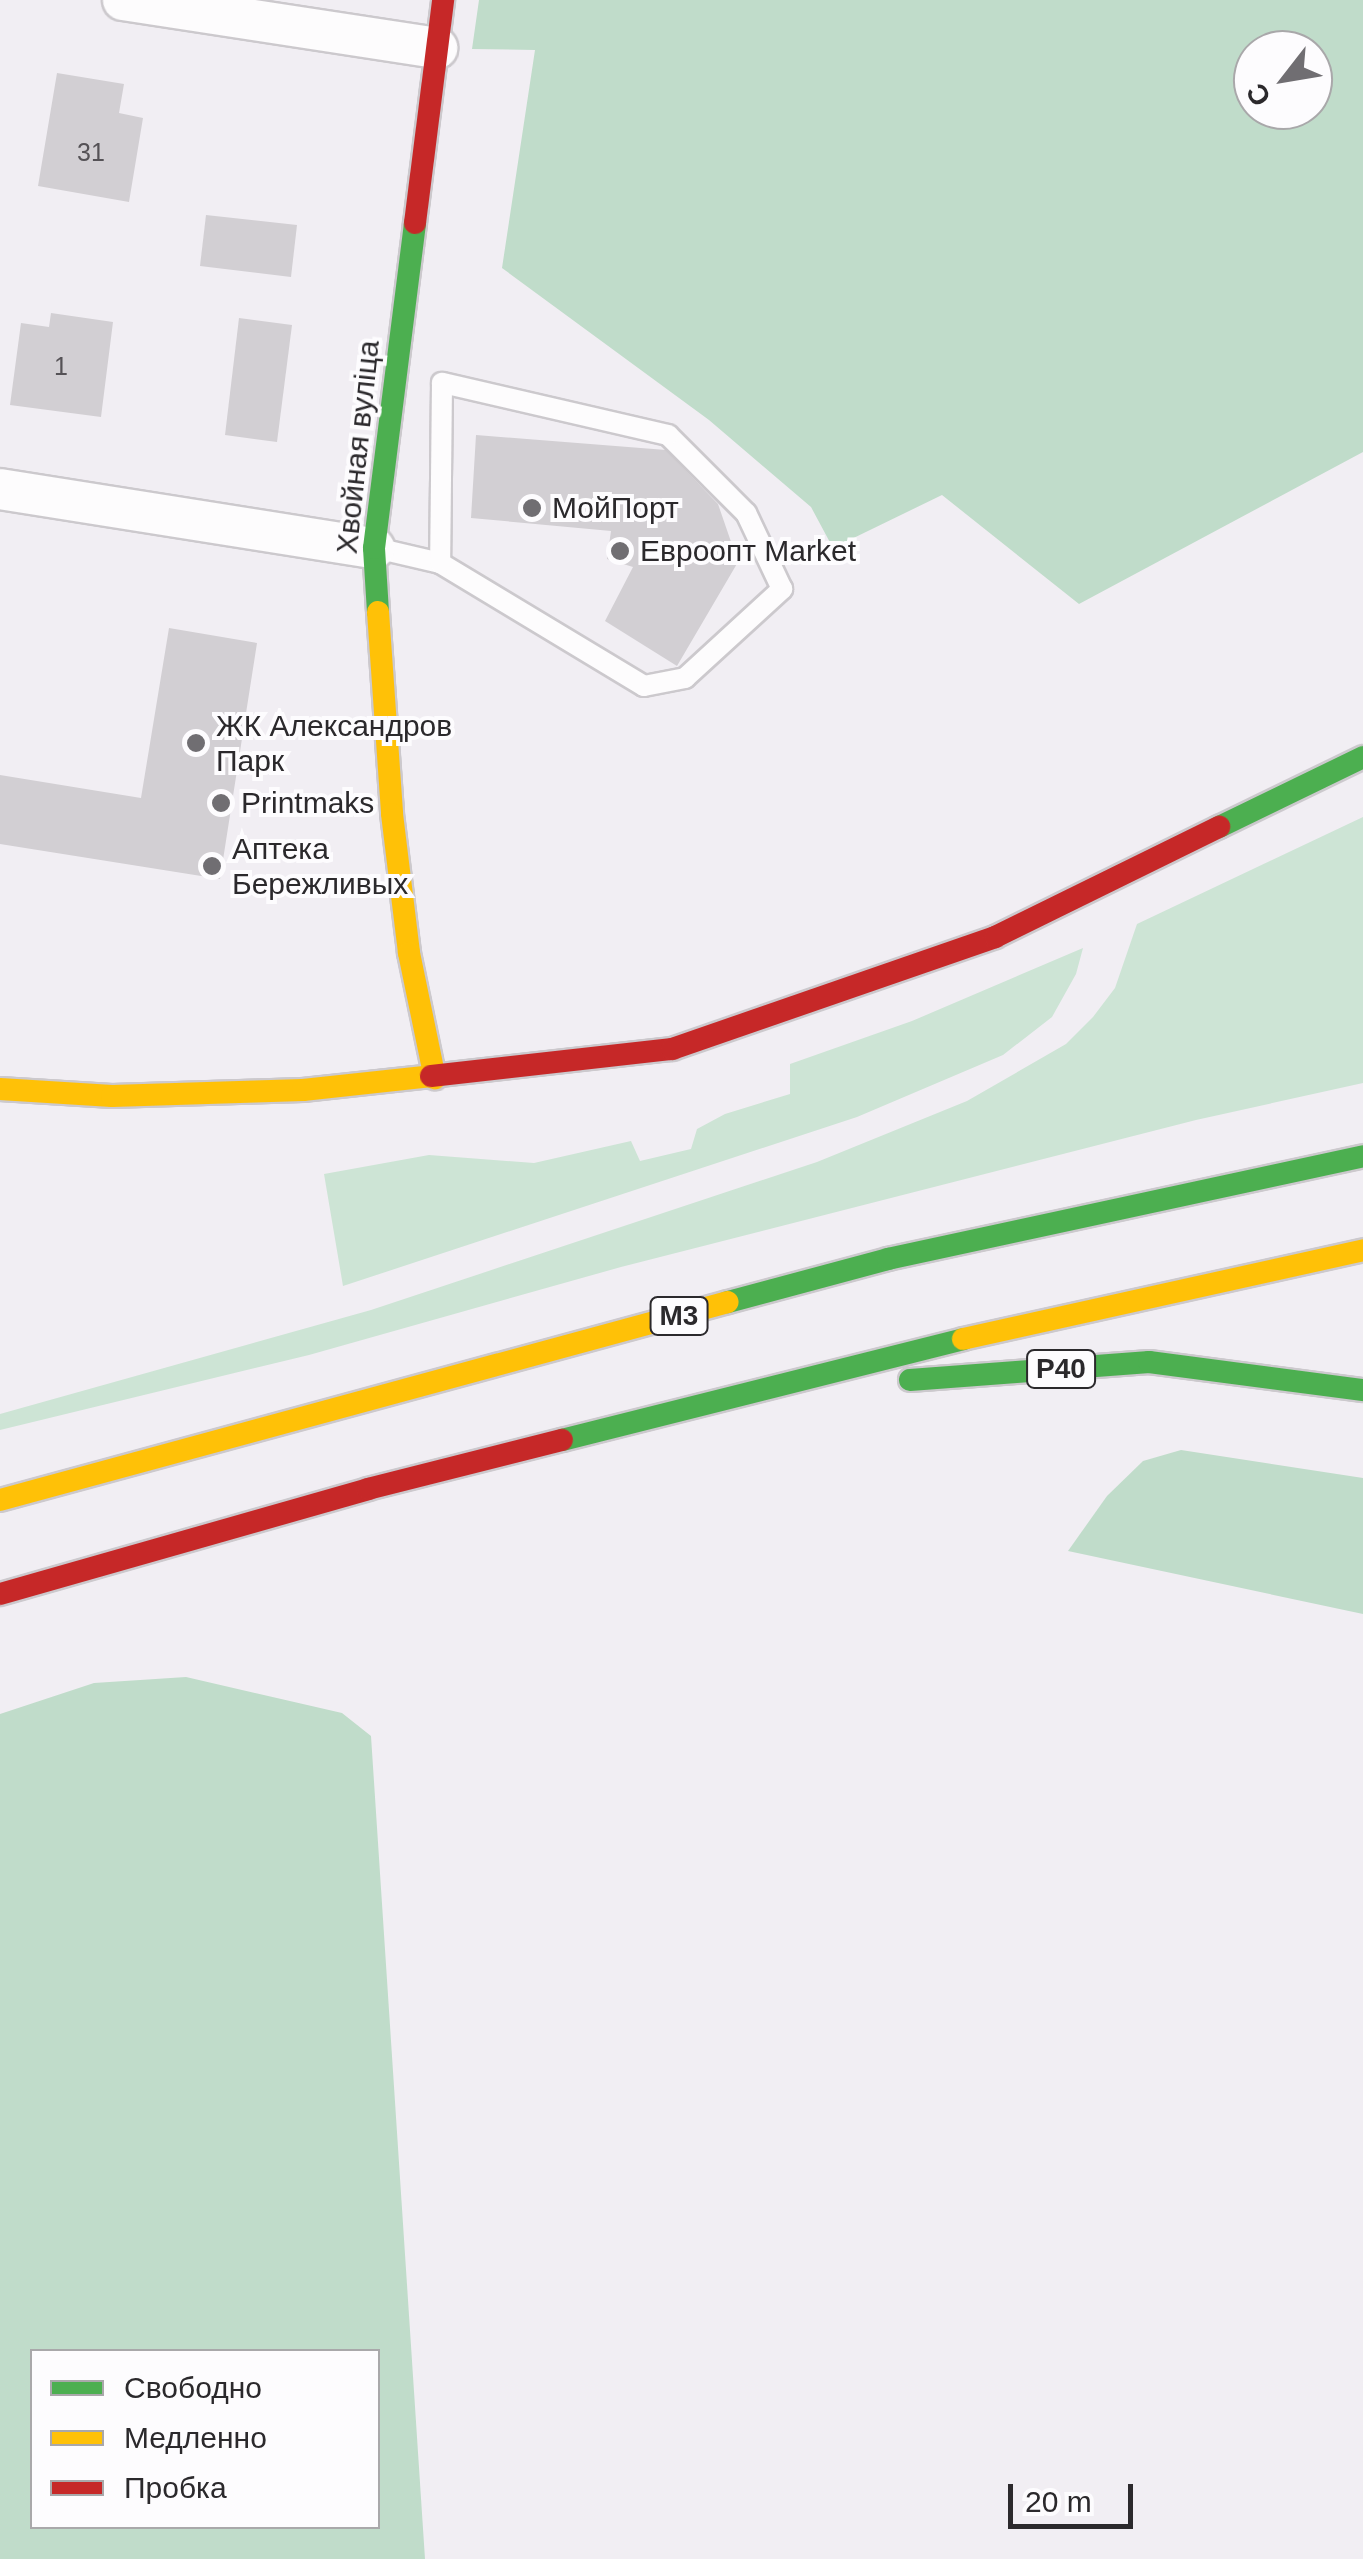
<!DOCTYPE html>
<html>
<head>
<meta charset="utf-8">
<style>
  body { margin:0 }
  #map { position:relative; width:1363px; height:2559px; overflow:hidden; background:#f1eef3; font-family:Arial,sans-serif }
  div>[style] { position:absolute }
  .green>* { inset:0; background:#cde4d5 }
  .forest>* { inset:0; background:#c0dcca }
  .building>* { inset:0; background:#d2cfd3 }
  .roads { filter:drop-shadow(2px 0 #ccc9cd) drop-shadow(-2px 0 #ccc9cd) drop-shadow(0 2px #ccc9cd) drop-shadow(0 -2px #ccc9cd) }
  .lane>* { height:20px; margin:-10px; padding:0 10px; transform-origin:10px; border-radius:10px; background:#fdfcfd }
  .street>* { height:40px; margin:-20px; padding:0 20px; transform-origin:20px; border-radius:20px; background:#fdfcfd }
  .fast>* { height:22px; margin:-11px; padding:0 11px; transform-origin:11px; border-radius:11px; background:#4caf50 }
  .slow>* { height:22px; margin:-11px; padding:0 11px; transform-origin:11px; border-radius:11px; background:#ffc107 }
  .jam>* { height:22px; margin:-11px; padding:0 11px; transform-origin:11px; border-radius:11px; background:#c62828 }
  .dots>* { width:28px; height:28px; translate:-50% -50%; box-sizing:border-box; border:5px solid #fdfcfe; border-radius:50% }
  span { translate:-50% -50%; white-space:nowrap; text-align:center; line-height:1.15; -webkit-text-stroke:8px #fdfcfe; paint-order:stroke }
  .number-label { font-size:25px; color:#555256 }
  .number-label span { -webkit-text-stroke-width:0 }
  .shield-label span { padding:2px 8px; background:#fdfcfe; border:2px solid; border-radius:8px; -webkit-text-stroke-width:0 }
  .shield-label { font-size:28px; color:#2b292c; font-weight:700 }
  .street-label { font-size:30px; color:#2b292c }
  .poi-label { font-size:30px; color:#2b292c }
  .left { translate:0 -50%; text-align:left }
  .legend { position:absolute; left:30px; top:2349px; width:350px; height:180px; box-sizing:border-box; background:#fdfcfe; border:2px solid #a9a8aa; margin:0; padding:12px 18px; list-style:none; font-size:30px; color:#2b292c }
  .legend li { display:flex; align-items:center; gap:20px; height:50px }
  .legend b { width:50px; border:2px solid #a9a8aa }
  .north { position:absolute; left:1233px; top:30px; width:100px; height:100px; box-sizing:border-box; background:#fdfcfe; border:2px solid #a9a8aa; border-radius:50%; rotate:239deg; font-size:28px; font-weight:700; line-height:40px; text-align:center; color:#2b292c }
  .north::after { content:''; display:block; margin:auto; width:35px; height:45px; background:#706e72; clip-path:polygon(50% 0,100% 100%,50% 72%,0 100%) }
  .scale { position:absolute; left:1008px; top:2484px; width:125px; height:45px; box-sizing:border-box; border:5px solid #2b292c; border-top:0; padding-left:12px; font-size:30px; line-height:35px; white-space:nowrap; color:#2b292c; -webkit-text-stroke:8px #fdfcfe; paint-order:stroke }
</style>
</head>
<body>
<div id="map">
  <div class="green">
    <i style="clip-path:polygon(1363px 817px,1363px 1083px,1196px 1120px,621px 1267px,309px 1355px,0 1430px,0 1414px,371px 1310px,817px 1162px,967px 1101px,1066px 1044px,1093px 1017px,1115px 988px,1137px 924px)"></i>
    <i style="clip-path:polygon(1083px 948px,1076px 974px,1052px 1017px,1003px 1055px,857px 1117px,343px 1286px,324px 1174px,429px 1155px,534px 1163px,631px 1141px,640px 1161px,691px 1149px,697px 1129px,725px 1114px,790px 1094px,790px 1064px,912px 1021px)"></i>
  </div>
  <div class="forest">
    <i style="clip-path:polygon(evenodd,479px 0,1363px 0,1363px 452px,1079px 604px,942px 495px,833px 548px,811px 507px,709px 420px,502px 268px,535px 50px,472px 49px,479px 0,1253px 50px,1313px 50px,1313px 110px,1253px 110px,1253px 50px)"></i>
    <i style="clip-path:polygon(1181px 1450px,1363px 1478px,1363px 1614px,1068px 1551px,1107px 1496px,1143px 1461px)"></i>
    <i style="clip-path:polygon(evenodd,186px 1677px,342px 1713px,371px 1736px,425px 2559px,0 2559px,0 1714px,94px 1683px,186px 1677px,32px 2352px,378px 2352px,378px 2526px,32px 2526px,32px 2352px)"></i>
  </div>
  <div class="building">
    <i style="clip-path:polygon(57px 73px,124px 84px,119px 113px,143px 118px,129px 202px,38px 186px)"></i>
    <i style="clip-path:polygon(206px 215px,297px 225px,291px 277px,200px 266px)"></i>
    <i style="clip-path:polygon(51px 313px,113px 322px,101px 417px,10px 405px,21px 323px,49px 327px)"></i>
    <i style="clip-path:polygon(239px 318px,292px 325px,277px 442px,225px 435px)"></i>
    <i style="clip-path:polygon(476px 435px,666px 450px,718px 504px,738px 562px,677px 666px,605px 621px,633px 567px,607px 559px,611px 531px,471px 518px)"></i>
    <i style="clip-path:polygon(169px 628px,257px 643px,220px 879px,0 844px,0 775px,141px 798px)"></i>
  </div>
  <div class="roads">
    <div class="lane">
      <i style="left:376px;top:548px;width:66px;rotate:13.2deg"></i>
      <i style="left:440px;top:563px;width:238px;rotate:31.1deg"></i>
      <i style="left:644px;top:686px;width:42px;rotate:-11deg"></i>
      <i style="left:685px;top:678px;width:132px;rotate:-42.5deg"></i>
      <i style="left:782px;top:589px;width:84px;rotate:-115.3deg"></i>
      <i style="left:746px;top:513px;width:110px;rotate:-135deg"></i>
      <i style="left:668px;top:435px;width:232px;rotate:-167deg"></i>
      <i style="left:442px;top:383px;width:180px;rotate:90.6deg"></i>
    </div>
    <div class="street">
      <i style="left:123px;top:0;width:318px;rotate:8.7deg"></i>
      <i style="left:0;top:489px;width:379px;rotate:9deg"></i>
    </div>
    <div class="fast">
      <i style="left:378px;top:612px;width:64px;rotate:-93.6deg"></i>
      <i style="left:374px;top:548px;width:328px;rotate:-82.8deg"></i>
      <i style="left:1219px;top:827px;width:160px;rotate:-25.9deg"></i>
      <i style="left:728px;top:1302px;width:166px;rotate:-15deg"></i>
      <i style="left:888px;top:1259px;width:486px;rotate:-12.2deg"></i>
      <i style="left:910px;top:1380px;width:240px;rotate:-4.3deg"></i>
      <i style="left:1149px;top:1362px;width:216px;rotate:7.5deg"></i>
      <i style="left:562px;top:1440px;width:414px;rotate:-14.1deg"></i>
    </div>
    <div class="slow">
      <i style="left:378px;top:612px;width:202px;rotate:86deg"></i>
      <i style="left:392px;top:814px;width:140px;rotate:83deg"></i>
      <i style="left:409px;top:953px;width:128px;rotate:78.3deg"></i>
      <i style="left:0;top:1089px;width:112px;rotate:3.6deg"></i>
      <i style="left:112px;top:1096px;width:191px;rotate:-1.8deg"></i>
      <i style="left:303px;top:1090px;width:129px;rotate:-6.2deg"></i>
      <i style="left:963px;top:1339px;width:410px;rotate:-12.5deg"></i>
      <i style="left:0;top:1500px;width:754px;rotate:-15.22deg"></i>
    </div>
    <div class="jam">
      <i style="left:415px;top:223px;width:225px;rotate:-82.8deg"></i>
      <i style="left:431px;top:1076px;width:243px;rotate:-6.4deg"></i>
      <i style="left:672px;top:1049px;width:342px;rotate:-19.1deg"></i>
      <i style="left:995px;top:937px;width:250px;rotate:-26.2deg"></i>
      <i style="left:0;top:1594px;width:383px;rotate:-15.9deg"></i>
      <i style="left:368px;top:1489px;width:200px;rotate:-14.2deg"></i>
    </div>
  </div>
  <div class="dots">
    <i style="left:532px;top:508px;background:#706e72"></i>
    <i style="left:620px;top:551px;background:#706e72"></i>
    <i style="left:196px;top:743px;background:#706e72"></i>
    <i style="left:221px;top:803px;background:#706e72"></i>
    <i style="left:212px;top:866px;background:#706e72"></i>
  </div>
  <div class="number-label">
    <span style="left:91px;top:152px">31</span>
    <span style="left:61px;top:366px">1</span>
  </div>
  <div class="shield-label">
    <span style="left:679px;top:1316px">М3</span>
    <span style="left:1061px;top:1369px">Р40</span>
  </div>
  <div class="street-label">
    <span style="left:358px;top:447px;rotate:-84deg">Хвойная вуліца</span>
  </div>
  <div class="poi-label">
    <span class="left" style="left:552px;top:508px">МойПорт</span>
    <span class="left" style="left:640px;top:551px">Евроопт Market</span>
    <span class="left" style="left:216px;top:743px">ЖК Александров<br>Парк</span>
    <span class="left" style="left:241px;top:803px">Printmaks</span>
    <span class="left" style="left:232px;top:866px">Аптека<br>Бережливых</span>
  </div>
  <ul class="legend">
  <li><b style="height:12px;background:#4caf50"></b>Свободно</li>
  <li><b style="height:12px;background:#ffc107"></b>Медленно</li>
  <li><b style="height:12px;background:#c62828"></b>Пробка</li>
  </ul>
  <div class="north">С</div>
  <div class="scale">20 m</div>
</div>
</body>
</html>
